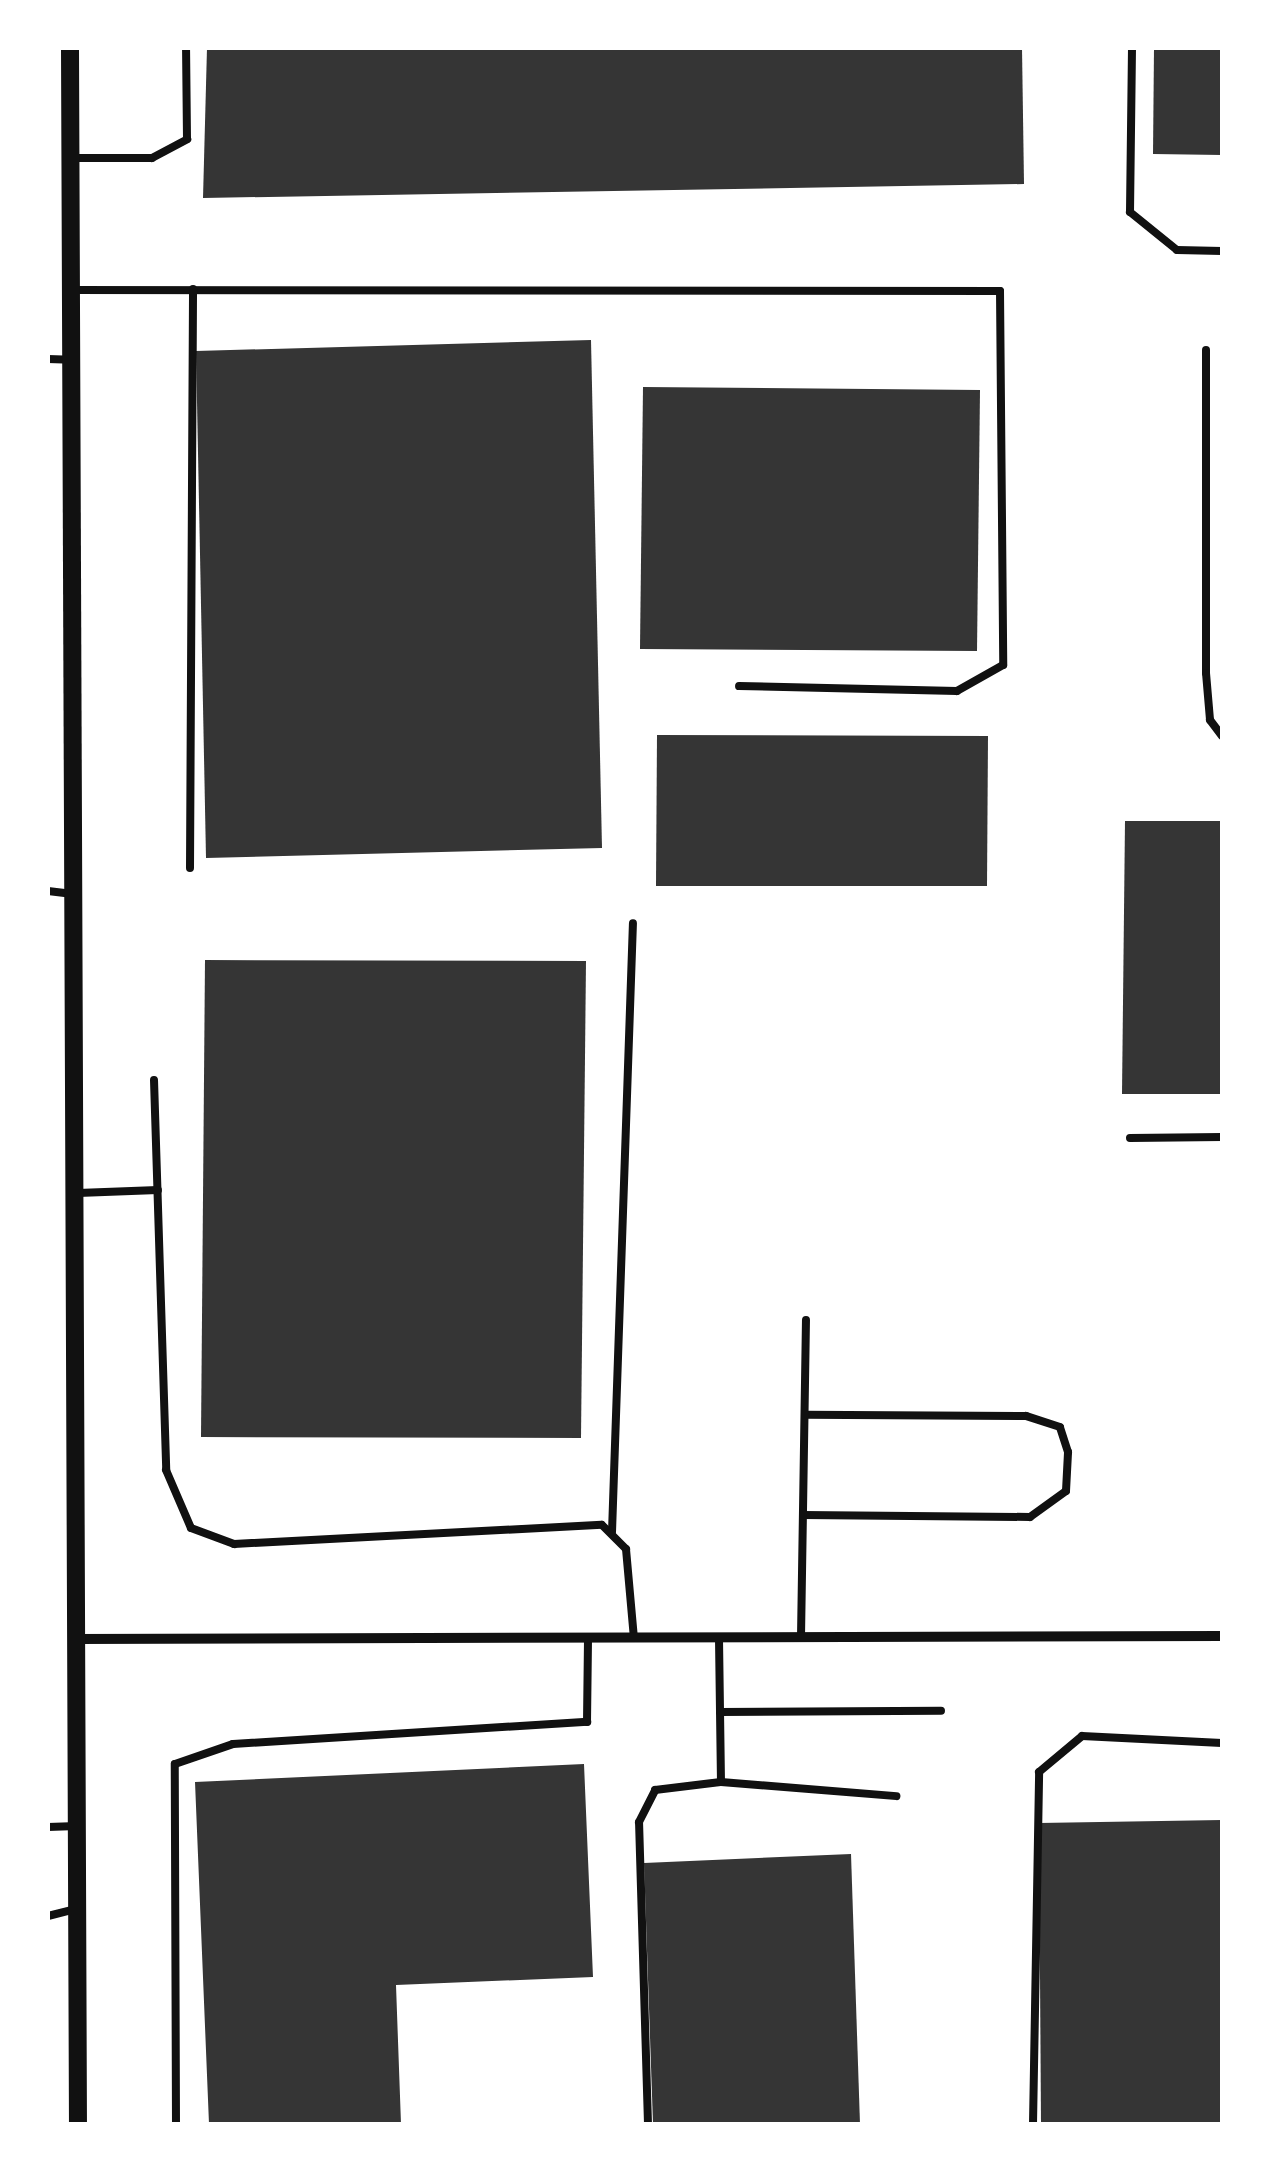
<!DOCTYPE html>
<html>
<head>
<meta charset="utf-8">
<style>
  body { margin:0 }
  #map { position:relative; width:1270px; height:2172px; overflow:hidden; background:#fff; font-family:"Open Sans",sans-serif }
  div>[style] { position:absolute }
  .building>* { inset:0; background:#353535 }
  .service>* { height:8px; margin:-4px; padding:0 4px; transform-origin:4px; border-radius:4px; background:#111 }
  .minor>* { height:10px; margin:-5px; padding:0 5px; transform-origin:5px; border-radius:5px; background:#111 }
  .tertiary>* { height:18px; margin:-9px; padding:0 9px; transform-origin:9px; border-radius:9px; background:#111 }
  span { translate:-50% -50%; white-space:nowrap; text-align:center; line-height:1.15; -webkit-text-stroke:8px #fff; paint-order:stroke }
  .frame { position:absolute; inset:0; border:50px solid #fff; pointer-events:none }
</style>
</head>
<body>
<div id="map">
  <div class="building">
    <i style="clip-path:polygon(207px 48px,1022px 48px,1024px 184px,203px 198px)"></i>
    <i style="clip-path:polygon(1154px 48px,1222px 48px,1222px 155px,1153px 154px)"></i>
    <i style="clip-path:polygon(591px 340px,602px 848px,206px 858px,196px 351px)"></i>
    <i style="clip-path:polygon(643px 387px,980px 390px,977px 651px,640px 649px)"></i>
    <i style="clip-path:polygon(657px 735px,988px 736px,987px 886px,656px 886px)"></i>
    <i style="clip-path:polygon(1125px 821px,1222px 821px,1222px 1094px,1122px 1094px)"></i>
    <i style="clip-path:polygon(205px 960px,586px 961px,581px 1438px,201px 1437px)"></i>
    <i style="clip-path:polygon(584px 1764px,593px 1977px,396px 1985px,401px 2124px,209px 2124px,195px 1782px)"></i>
    <i style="clip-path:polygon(1222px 1820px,1222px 2124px,1041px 2124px,1039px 1823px)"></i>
    <i style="clip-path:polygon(851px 1854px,860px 2124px,653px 2124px,644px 1863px)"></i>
  </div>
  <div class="service">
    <i style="left:1132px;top:48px;width:164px;rotate:90.7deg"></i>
    <i style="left:1130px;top:212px;width:60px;rotate:39deg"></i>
    <i style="left:1177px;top:250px;width:45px;rotate:1.3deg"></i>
    <i style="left:70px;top:158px;width:82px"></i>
    <i style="left:152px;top:158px;width:40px;rotate:-28deg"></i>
    <i style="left:187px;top:139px;width:91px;rotate:-90.6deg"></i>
    <i style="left:71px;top:290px;width:929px;rotate:0.06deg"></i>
    <i style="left:1000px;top:291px;width:374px;rotate:89.5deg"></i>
    <i style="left:1003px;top:665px;width:53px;rotate:150.5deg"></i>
    <i style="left:957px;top:691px;width:218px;rotate:-178.7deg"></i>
    <i style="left:1206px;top:350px;width:323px;rotate:90deg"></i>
    <i style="left:1206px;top:673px;width:47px;rotate:85.1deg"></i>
    <i style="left:1210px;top:720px;width:20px;rotate:53deg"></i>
    <i style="left:48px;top:359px;width:23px;rotate:2deg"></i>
    <i style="left:190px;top:868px;width:579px;rotate:-89.7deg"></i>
    <i style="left:48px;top:891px;width:25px;rotate:7deg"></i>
    <i style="left:154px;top:1080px;width:390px;rotate:88.2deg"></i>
    <i style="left:166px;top:1470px;width:63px;rotate:66.7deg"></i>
    <i style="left:191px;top:1528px;width:46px;rotate:20.4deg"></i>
    <i style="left:234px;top:1544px;width:368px;rotate:-3deg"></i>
    <i style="left:602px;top:1525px;width:34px;rotate:45deg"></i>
    <i style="left:626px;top:1549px;width:89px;rotate:84.9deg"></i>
    <i style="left:1130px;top:1138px;width:92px;rotate:-0.6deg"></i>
    <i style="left:78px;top:1193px;width:80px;rotate:-2.1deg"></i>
    <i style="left:803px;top:1515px;width:227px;rotate:0.5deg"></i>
    <i style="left:1030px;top:1517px;width:44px;rotate:-35.8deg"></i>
    <i style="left:1066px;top:1491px;width:39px;rotate:-87deg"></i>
    <i style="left:1068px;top:1452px;width:26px;rotate:-108deg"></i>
    <i style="left:1060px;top:1427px;width:36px;rotate:-162deg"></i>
    <i style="left:1026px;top:1416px;width:221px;rotate:-179.7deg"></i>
    <i style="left:612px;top:1532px;width:609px;rotate:-88.03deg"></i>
    <i style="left:801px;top:1637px;width:317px;rotate:-89.1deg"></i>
    <i style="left:720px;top:1712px;width:221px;rotate:-0.3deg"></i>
    <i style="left:721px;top:1782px;width:176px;rotate:4.6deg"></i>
    <i style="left:48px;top:1827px;width:29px;rotate:-2deg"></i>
    <i style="left:48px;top:1916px;width:30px;rotate:-14deg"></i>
    <i style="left:176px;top:2124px;width:360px;rotate:-90.2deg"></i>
    <i style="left:175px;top:1764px;width:61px;rotate:-19deg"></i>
    <i style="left:233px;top:1744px;width:355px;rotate:-3.6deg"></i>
    <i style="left:587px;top:1722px;width:84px;rotate:-89.3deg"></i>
    <i style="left:648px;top:2124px;width:302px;rotate:-91.7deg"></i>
    <i style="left:639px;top:1822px;width:36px;rotate:-63deg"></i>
    <i style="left:655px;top:1790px;width:66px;rotate:-6.9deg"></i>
    <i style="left:721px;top:1782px;width:145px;rotate:-90.8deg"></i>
    <i style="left:1033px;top:2124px;width:352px;rotate:-89deg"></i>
    <i style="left:1039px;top:1772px;width:56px;rotate:-39.9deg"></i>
    <i style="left:1082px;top:1736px;width:140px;rotate:2.9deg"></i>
  </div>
  <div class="minor">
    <i style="left:76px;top:1639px;width:1146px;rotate:-0.15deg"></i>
  </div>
  <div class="tertiary">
    <i style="left:70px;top:48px;width:2076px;rotate:89.78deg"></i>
  </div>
  <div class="frame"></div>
</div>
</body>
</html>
